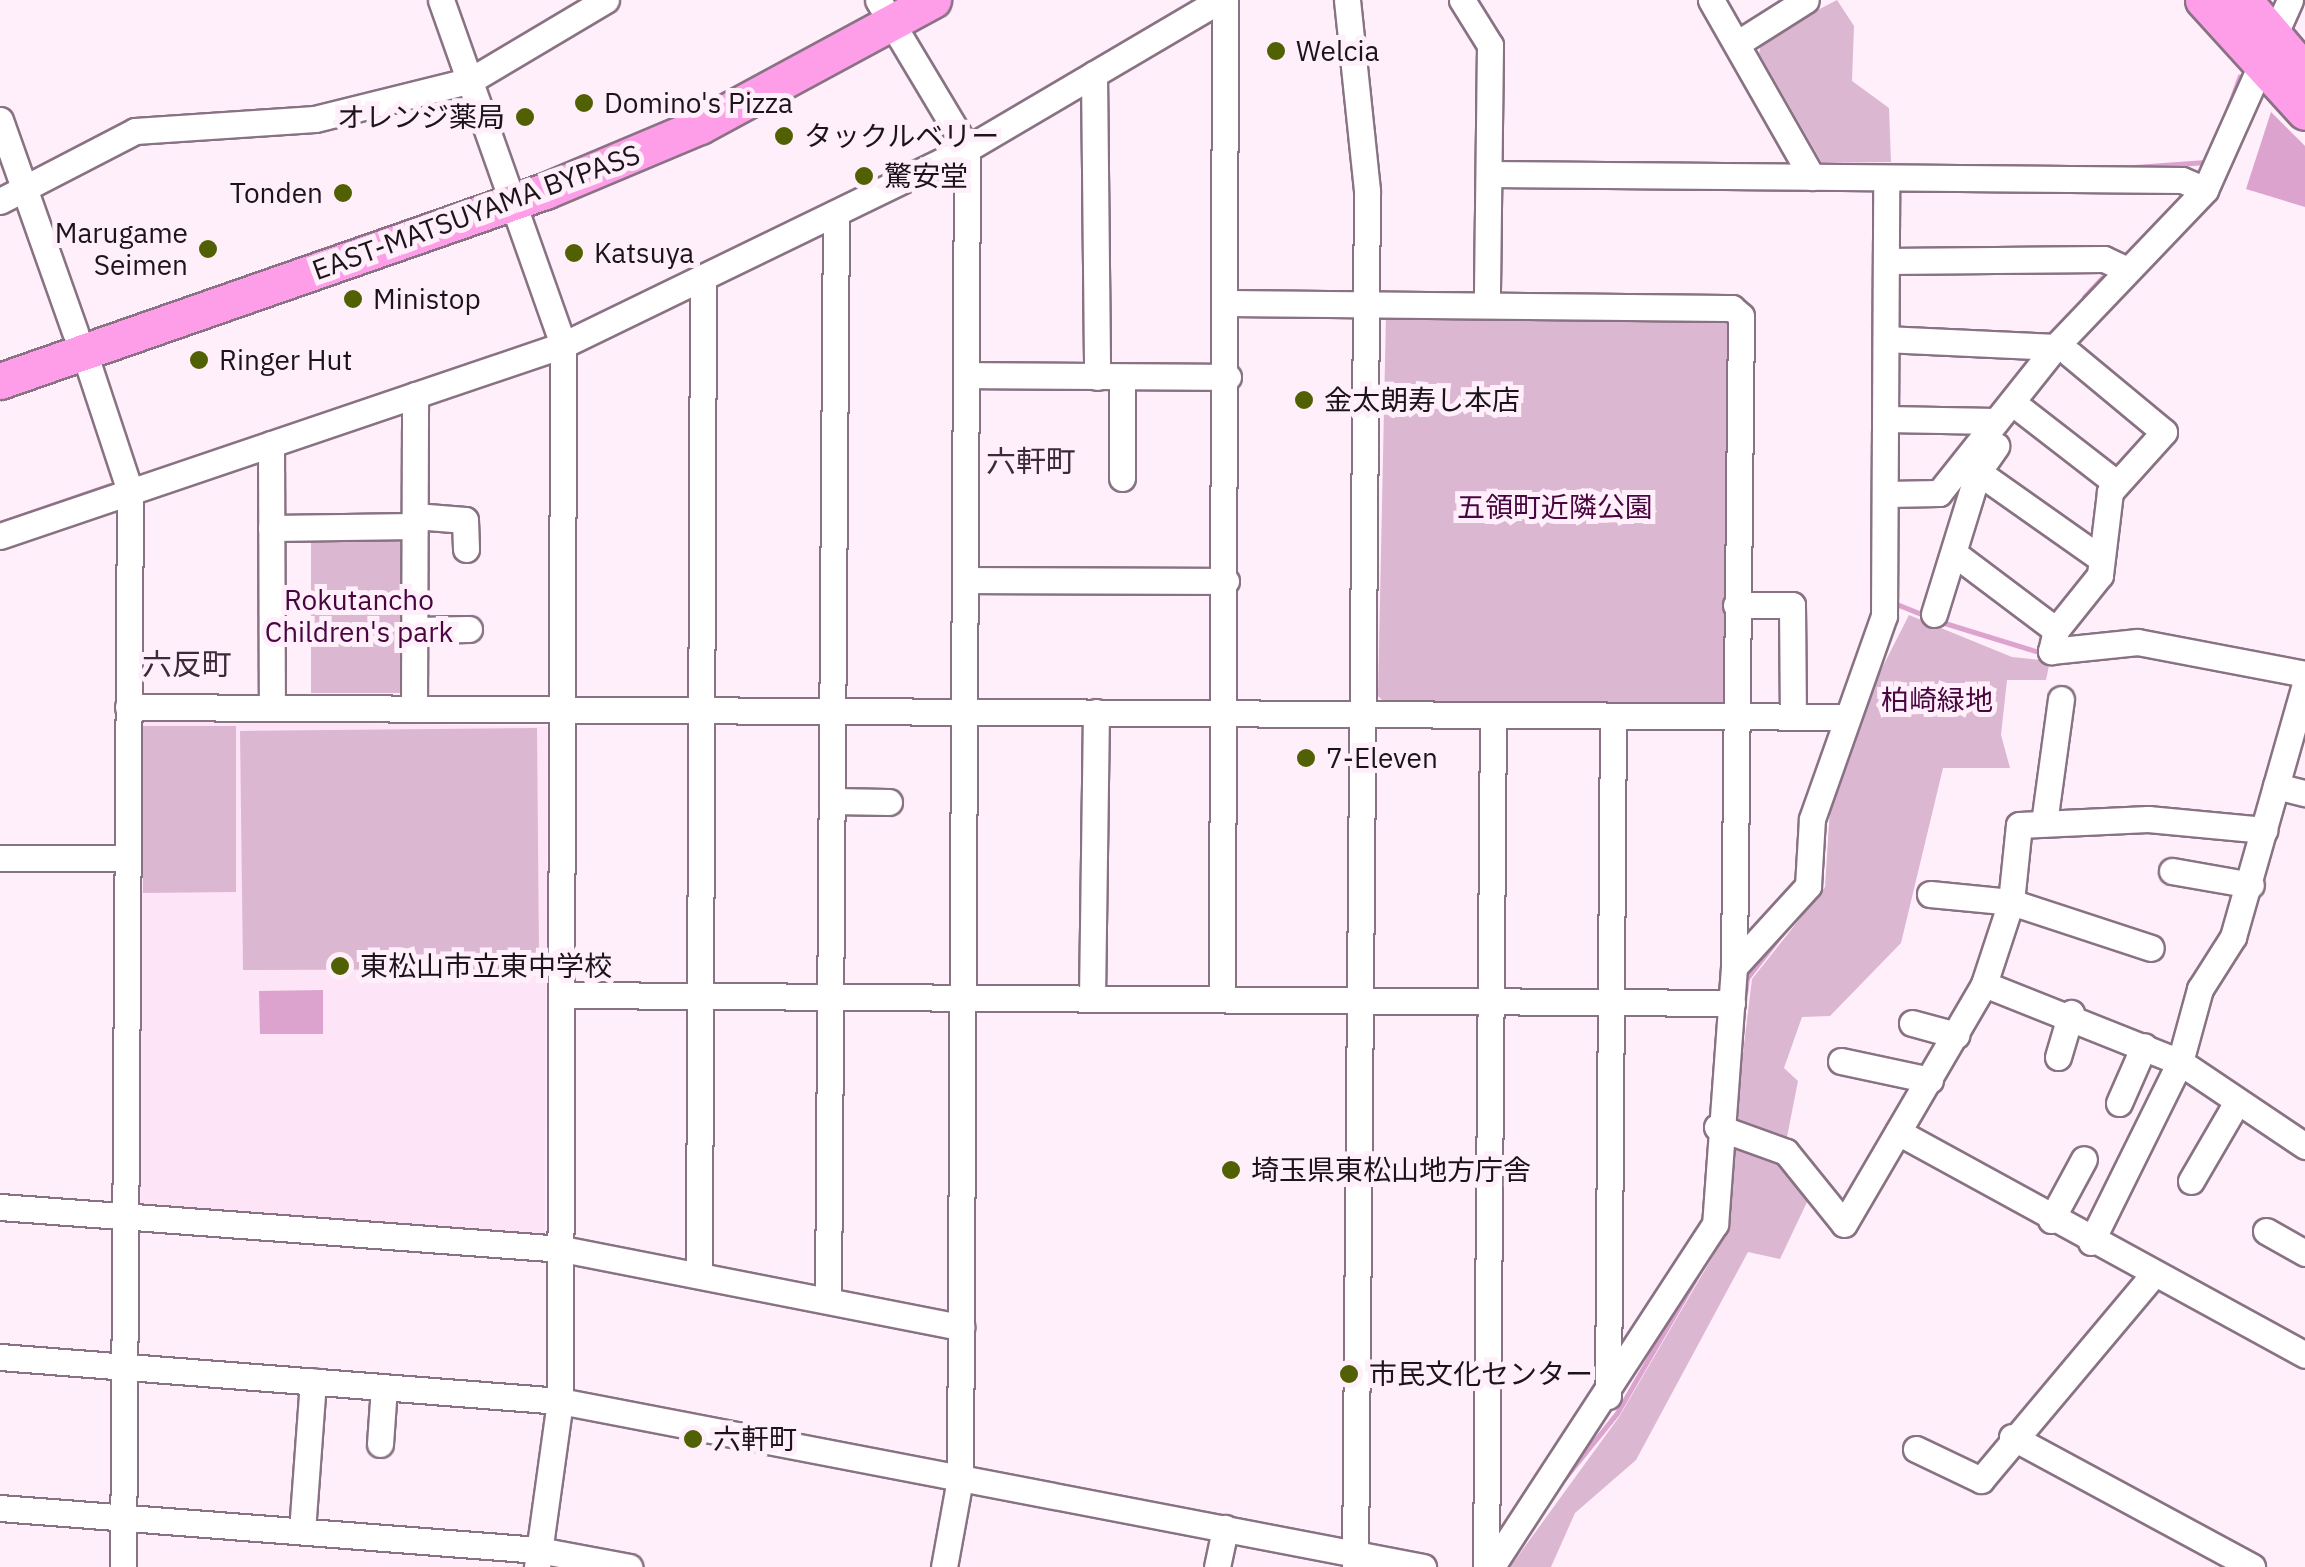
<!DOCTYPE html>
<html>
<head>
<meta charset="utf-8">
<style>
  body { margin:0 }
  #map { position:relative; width:2305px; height:1567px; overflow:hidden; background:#feeffa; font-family:"IBM Plex Sans","Noto Sans JP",sans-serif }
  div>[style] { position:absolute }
  .built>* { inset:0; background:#fee4f7 }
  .green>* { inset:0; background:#dcb7d2 }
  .water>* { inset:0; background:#dca3ce }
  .stream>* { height:5px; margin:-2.5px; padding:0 2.5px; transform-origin:2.5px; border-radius:2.5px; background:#dca3ce }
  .roads { filter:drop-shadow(2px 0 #897283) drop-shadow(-2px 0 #897283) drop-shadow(0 2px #897283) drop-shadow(0 -2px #897283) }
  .minor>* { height:25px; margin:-12.5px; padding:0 12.5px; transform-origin:12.5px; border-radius:12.5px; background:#fff }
  .highway>* { height:35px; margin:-17.5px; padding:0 17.5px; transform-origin:17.5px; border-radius:17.5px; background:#fe9ee8 }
  .dots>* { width:28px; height:28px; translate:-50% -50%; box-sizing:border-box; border:5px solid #feeffa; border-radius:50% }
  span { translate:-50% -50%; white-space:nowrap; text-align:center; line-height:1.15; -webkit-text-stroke:10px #feeffa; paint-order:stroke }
  .poi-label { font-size:28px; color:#1c141a }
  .left { translate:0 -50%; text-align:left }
  .right { translate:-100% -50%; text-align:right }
  .street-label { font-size:28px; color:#1c141a }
  .park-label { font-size:28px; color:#49053f }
  .neighbourhood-label { font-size:30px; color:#3d2938 }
</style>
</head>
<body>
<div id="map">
  <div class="built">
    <i style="clip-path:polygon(141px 718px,548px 727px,545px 1233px,537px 1240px,137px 1210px)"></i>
  </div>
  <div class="green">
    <i style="clip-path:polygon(1837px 0,1854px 26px,1852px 81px,1889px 108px,1891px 162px,1822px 163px,1759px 53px,1762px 39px)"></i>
    <i style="clip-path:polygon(1386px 314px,1729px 318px,1726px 706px,1386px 704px,1378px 696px)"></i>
    <i style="clip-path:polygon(311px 534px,406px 540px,406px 693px,311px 693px)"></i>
    <i style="clip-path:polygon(1909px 615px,2012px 657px,2050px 661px,2046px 680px,2007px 680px,2001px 735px,2010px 768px,1943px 768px,1901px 943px,1830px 1016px,1802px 1017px,1784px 1068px,1798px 1081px,1787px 1137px,1735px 1119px,1752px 979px,1825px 887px,1830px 808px,1856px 719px)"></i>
    <i style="clip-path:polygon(143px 726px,236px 726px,236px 892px,143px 893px)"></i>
    <i style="clip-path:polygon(537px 728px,539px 956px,529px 956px,529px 969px,243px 970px,240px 731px)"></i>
    <i style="clip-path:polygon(1733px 1137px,1788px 1171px,1808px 1200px,1780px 1259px,1748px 1252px,1636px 1460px,1575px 1513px,1551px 1567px,1510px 1567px,1619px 1417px,1730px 1227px)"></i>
  </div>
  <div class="water">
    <i style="clip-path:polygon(2271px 112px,2305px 146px,2305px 207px,2246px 189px)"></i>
    <i style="clip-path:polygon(323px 990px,323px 1034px,260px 1034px,259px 991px)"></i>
  </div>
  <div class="stream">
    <i style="left:2227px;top:111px;width:37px;rotate:-70deg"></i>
    <i style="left:2135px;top:167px;width:71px;rotate:-4deg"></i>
    <i style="left:2084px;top:297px;width:26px;rotate:-47deg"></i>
    <i style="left:0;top:523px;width:116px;rotate:-19.1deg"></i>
    <i style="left:1894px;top:603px;width:35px;rotate:22deg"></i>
    <i style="left:1938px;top:621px;width:106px;rotate:17.1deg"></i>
    <i style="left:1744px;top:1002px;width:24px;rotate:-83deg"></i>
    <i style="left:1747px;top:978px;width:70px;rotate:-52deg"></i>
    <i style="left:1559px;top:1485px;width:92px;rotate:-51.1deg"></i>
    <i style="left:1617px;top:1413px;width:177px;rotate:-59.8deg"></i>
  </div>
  <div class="roads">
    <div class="minor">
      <i style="left:441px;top:0;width:366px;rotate:70.5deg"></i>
      <i style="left:563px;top:345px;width:1056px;rotate:90.16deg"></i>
      <i style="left:560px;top:1401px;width:168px;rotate:97.9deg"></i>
      <i style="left:878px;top:0;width:174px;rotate:59.1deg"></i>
      <i style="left:967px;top:149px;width:1330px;rotate:90.3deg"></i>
      <i style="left:960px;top:1479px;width:89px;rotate:100.3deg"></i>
      <i style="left:1347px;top:0;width:191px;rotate:84deg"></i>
      <i style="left:1367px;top:190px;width:1377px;rotate:90.5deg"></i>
      <i style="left:1462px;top:0;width:53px;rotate:58.1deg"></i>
      <i style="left:1490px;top:45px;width:259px;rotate:90.7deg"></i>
      <i style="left:1711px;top:0;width:204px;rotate:60.3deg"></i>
      <i style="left:1738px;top:43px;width:80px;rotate:-32.3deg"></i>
      <i style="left:1094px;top:74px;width:303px;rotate:89.4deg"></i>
      <i style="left:0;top:120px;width:225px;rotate:70.5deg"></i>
      <i style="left:1489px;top:174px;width:693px;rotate:0.5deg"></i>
      <i style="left:2182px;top:180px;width:25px;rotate:23deg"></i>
      <i style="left:0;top:201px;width:152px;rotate:-27.4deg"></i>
      <i style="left:135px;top:131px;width:180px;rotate:-3.8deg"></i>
      <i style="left:315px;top:119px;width:161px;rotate:-14deg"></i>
      <i style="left:471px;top:80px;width:157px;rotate:-30.7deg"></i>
      <i style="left:1886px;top:261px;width:218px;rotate:-0.5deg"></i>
      <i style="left:2104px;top:259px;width:23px;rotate:25deg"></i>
      <i style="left:1228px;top:303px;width:504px;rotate:0.57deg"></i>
      <i style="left:1732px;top:308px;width:12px;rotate:42deg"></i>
      <i style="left:1741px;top:316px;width:651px;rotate:90.62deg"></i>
      <i style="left:1734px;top:967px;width:258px;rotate:94.2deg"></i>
      <i style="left:1715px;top:1224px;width:410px;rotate:123.1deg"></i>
      <i style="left:1886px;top:339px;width:169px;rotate:2.7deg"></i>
      <i style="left:84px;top:352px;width:146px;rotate:71.7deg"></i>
      <i style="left:130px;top:491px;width:1076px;rotate:90.37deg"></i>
      <i style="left:2070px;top:354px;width:122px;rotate:39.7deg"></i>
      <i style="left:2164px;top:432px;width:81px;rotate:132deg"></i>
      <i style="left:2110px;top:492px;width:84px;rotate:96.9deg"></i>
      <i style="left:2100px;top:575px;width:70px;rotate:128.7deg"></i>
      <i style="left:2056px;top:630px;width:22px;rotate:103deg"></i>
      <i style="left:2051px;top:651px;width:87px;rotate:-5.9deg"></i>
      <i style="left:2138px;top:642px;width:170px;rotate:10.8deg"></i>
      <i style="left:967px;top:375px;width:261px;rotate:0.4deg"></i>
      <i style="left:2022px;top:410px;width:119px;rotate:37.8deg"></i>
      <i style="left:1886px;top:419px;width:110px;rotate:1deg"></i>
      <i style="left:271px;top:444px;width:262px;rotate:89.8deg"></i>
      <i style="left:1978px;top:472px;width:149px;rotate:35.2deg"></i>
      <i style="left:1122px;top:478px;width:100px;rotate:-90deg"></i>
      <i style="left:1886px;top:494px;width:53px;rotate:-1.1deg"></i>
      <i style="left:1939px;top:493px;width:186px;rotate:-51.5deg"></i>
      <i style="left:2055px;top:347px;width:217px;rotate:-46.3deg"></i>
      <i style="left:2205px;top:190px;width:208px;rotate:-65.9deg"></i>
      <i style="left:415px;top:516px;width:50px;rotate:4.6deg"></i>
      <i style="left:465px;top:520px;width:29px;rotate:88deg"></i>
      <i style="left:271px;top:528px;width:144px;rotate:-0.8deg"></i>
      <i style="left:0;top:536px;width:595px;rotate:-18.74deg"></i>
      <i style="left:563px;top:345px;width:449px;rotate:-25.9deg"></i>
      <i style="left:967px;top:149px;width:294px;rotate:-30.5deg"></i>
      <i style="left:1955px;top:554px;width:126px;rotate:37deg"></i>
      <i style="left:966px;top:580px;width:260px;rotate:0.2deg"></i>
      <i style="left:1736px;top:605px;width:56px"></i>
      <i style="left:1792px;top:605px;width:112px;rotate:89.5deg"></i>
      <i style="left:1934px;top:614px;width:149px;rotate:-72.8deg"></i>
      <i style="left:1978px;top:472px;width:32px;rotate:-55deg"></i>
      <i style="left:415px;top:630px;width:54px;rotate:-1.1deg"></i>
      <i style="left:128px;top:707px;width:1713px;rotate:0.33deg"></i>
      <i style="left:414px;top:707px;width:312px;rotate:-89.8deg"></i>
      <i style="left:2276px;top:786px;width:30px;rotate:14deg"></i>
      <i style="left:832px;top:801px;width:57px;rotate:1deg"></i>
      <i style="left:2044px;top:823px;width:125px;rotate:-82.2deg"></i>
      <i style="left:0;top:858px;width:127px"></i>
      <i style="left:2172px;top:871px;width:80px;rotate:10deg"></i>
      <i style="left:1930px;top:894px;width:81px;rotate:5.6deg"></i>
      <i style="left:2011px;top:902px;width:147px;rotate:18.2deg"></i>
      <i style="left:1734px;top:967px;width:110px;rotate:-47.6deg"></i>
      <i style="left:1808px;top:886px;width:67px;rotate:-86.6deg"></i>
      <i style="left:1812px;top:819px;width:215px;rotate:-70.5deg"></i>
      <i style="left:1884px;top:616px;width:437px;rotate:-89.7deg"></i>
      <i style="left:1984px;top:984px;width:211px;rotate:21.7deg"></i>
      <i style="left:2180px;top:1062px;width:151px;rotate:33.9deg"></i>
      <i style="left:564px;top:995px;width:1168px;rotate:0.39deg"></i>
      <i style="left:1092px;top:998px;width:286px;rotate:-89.2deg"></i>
      <i style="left:1222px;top:999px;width:999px;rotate:-89.83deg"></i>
      <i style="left:1912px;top:1023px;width:46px;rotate:15.3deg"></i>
      <i style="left:2058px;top:1057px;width:46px;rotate:-73.5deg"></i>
      <i style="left:1841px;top:1061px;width:91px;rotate:12.1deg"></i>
      <i style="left:2119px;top:1103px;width:62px;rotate:-66.3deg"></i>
      <i style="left:1717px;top:1127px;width:73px;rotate:19.9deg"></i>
      <i style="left:1786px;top:1152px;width:92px;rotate:51.1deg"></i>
      <i style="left:1844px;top:1224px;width:278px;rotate:-59.7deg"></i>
      <i style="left:1984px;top:984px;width:86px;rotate:-71.8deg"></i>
      <i style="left:2011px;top:902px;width:77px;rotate:-84.1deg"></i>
      <i style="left:2019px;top:825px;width:129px;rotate:-2.7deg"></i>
      <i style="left:2148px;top:819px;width:117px;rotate:5.4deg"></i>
      <i style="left:1898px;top:1132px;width:464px;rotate:28.7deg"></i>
      <i style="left:2191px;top:1181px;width:91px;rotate:-59.8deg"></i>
      <i style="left:0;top:1207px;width:564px;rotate:4.27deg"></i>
      <i style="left:562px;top:1249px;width:407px;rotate:11.1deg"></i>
      <i style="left:2051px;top:1220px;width:69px;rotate:-61.6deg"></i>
      <i style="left:2266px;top:1231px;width:45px;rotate:29.4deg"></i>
      <i style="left:2091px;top:1242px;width:201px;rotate:-63.7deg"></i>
      <i style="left:2180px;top:1062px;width:76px;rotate:-74.7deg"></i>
      <i style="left:2200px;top:989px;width:62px;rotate:-57.6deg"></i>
      <i style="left:2233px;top:937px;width:262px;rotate:-74.1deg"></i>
      <i style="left:699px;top:1274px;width:997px;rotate:-89.77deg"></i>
      <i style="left:828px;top:1300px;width:1087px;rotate:-89.58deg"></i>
      <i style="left:0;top:1357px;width:562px;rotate:4.49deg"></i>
      <i style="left:560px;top:1401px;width:879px;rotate:10.89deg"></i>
      <i style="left:1608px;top:1396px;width:680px;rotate:-89.58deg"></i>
      <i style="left:2012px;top:1437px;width:273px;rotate:28.4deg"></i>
      <i style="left:380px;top:1444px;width:57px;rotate:-86deg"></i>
      <i style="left:1916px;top:1449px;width:72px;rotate:25.5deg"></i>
      <i style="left:1981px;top:1480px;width:266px;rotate:-50deg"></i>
      <i style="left:0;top:1508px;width:541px;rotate:4.46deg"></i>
      <i style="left:539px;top:1550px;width:92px;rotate:10.7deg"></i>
      <i style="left:302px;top:1531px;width:150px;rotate:-85.8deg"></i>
      <i style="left:1217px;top:1567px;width:40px;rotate:-78deg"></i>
      <i style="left:1486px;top:1567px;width:851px;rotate:-89.53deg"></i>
    </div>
    <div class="highway">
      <i style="left:2203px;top:0;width:151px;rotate:47.7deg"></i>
      <i style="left:2244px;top:0;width:94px;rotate:49.7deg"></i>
      <i style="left:0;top:381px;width:577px;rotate:-19.22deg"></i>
      <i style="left:545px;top:191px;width:168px;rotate:-22.8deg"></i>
      <i style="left:700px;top:126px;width:265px;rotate:-28.4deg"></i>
    </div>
  </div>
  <div class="dots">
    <i style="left:1276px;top:51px;background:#516003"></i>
    <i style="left:584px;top:103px;background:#516003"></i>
    <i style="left:525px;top:117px;background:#516003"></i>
    <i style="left:784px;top:136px;background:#516003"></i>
    <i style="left:864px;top:176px;background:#516003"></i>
    <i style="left:343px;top:193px;background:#516003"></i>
    <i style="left:208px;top:249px;background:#516003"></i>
    <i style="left:574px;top:253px;background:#516003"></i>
    <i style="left:353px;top:299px;background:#516003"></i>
    <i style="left:199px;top:360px;background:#516003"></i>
    <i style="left:1304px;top:400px;background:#516003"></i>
    <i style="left:1306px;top:758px;background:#516003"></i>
    <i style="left:340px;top:966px;background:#516003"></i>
    <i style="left:1231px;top:1170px;background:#516003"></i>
    <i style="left:1349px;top:1374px;background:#516003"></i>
    <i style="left:693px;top:1439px;background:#516003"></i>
  </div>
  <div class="poi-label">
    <span class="left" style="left:1296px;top:51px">Welcia</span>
    <span class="left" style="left:604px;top:103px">Domino's Pizza</span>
    <span class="right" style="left:505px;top:117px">オレンジ薬局</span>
    <span class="left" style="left:804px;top:136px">タックルベリー</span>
    <span class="left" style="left:884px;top:176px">驚安堂</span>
    <span class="right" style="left:323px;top:193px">Tonden</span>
    <span class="right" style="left:188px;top:249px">Marugame<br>Seimen</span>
    <span class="left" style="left:594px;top:253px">Katsuya</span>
    <span class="left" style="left:373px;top:299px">Ministop</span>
    <span class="left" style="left:219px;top:360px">Ringer Hut</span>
    <span class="left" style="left:1324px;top:400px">金太朗寿し本店</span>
    <span class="left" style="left:1326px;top:758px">7-Eleven</span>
    <span class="left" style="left:360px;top:966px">東松山市立東中学校</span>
    <span class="left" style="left:1251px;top:1170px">埼玉県東松山地方庁舎</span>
    <span class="left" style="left:1369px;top:1374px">市民文化センター</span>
    <span class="left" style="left:713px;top:1439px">六軒町</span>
  </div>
  <div class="street-label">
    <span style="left:476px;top:212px;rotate:-20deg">EAST-MATSUYAMA BYPASS</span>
  </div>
  <div class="park-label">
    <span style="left:1555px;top:507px">五領町近隣公園</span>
    <span style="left:359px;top:616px">Rokutancho<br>Children's park</span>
    <span style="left:1937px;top:700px">柏崎緑地</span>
  </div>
  <div class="neighbourhood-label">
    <span style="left:1031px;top:461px">六軒町</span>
    <span style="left:187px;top:664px">六反町</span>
  </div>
</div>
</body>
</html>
